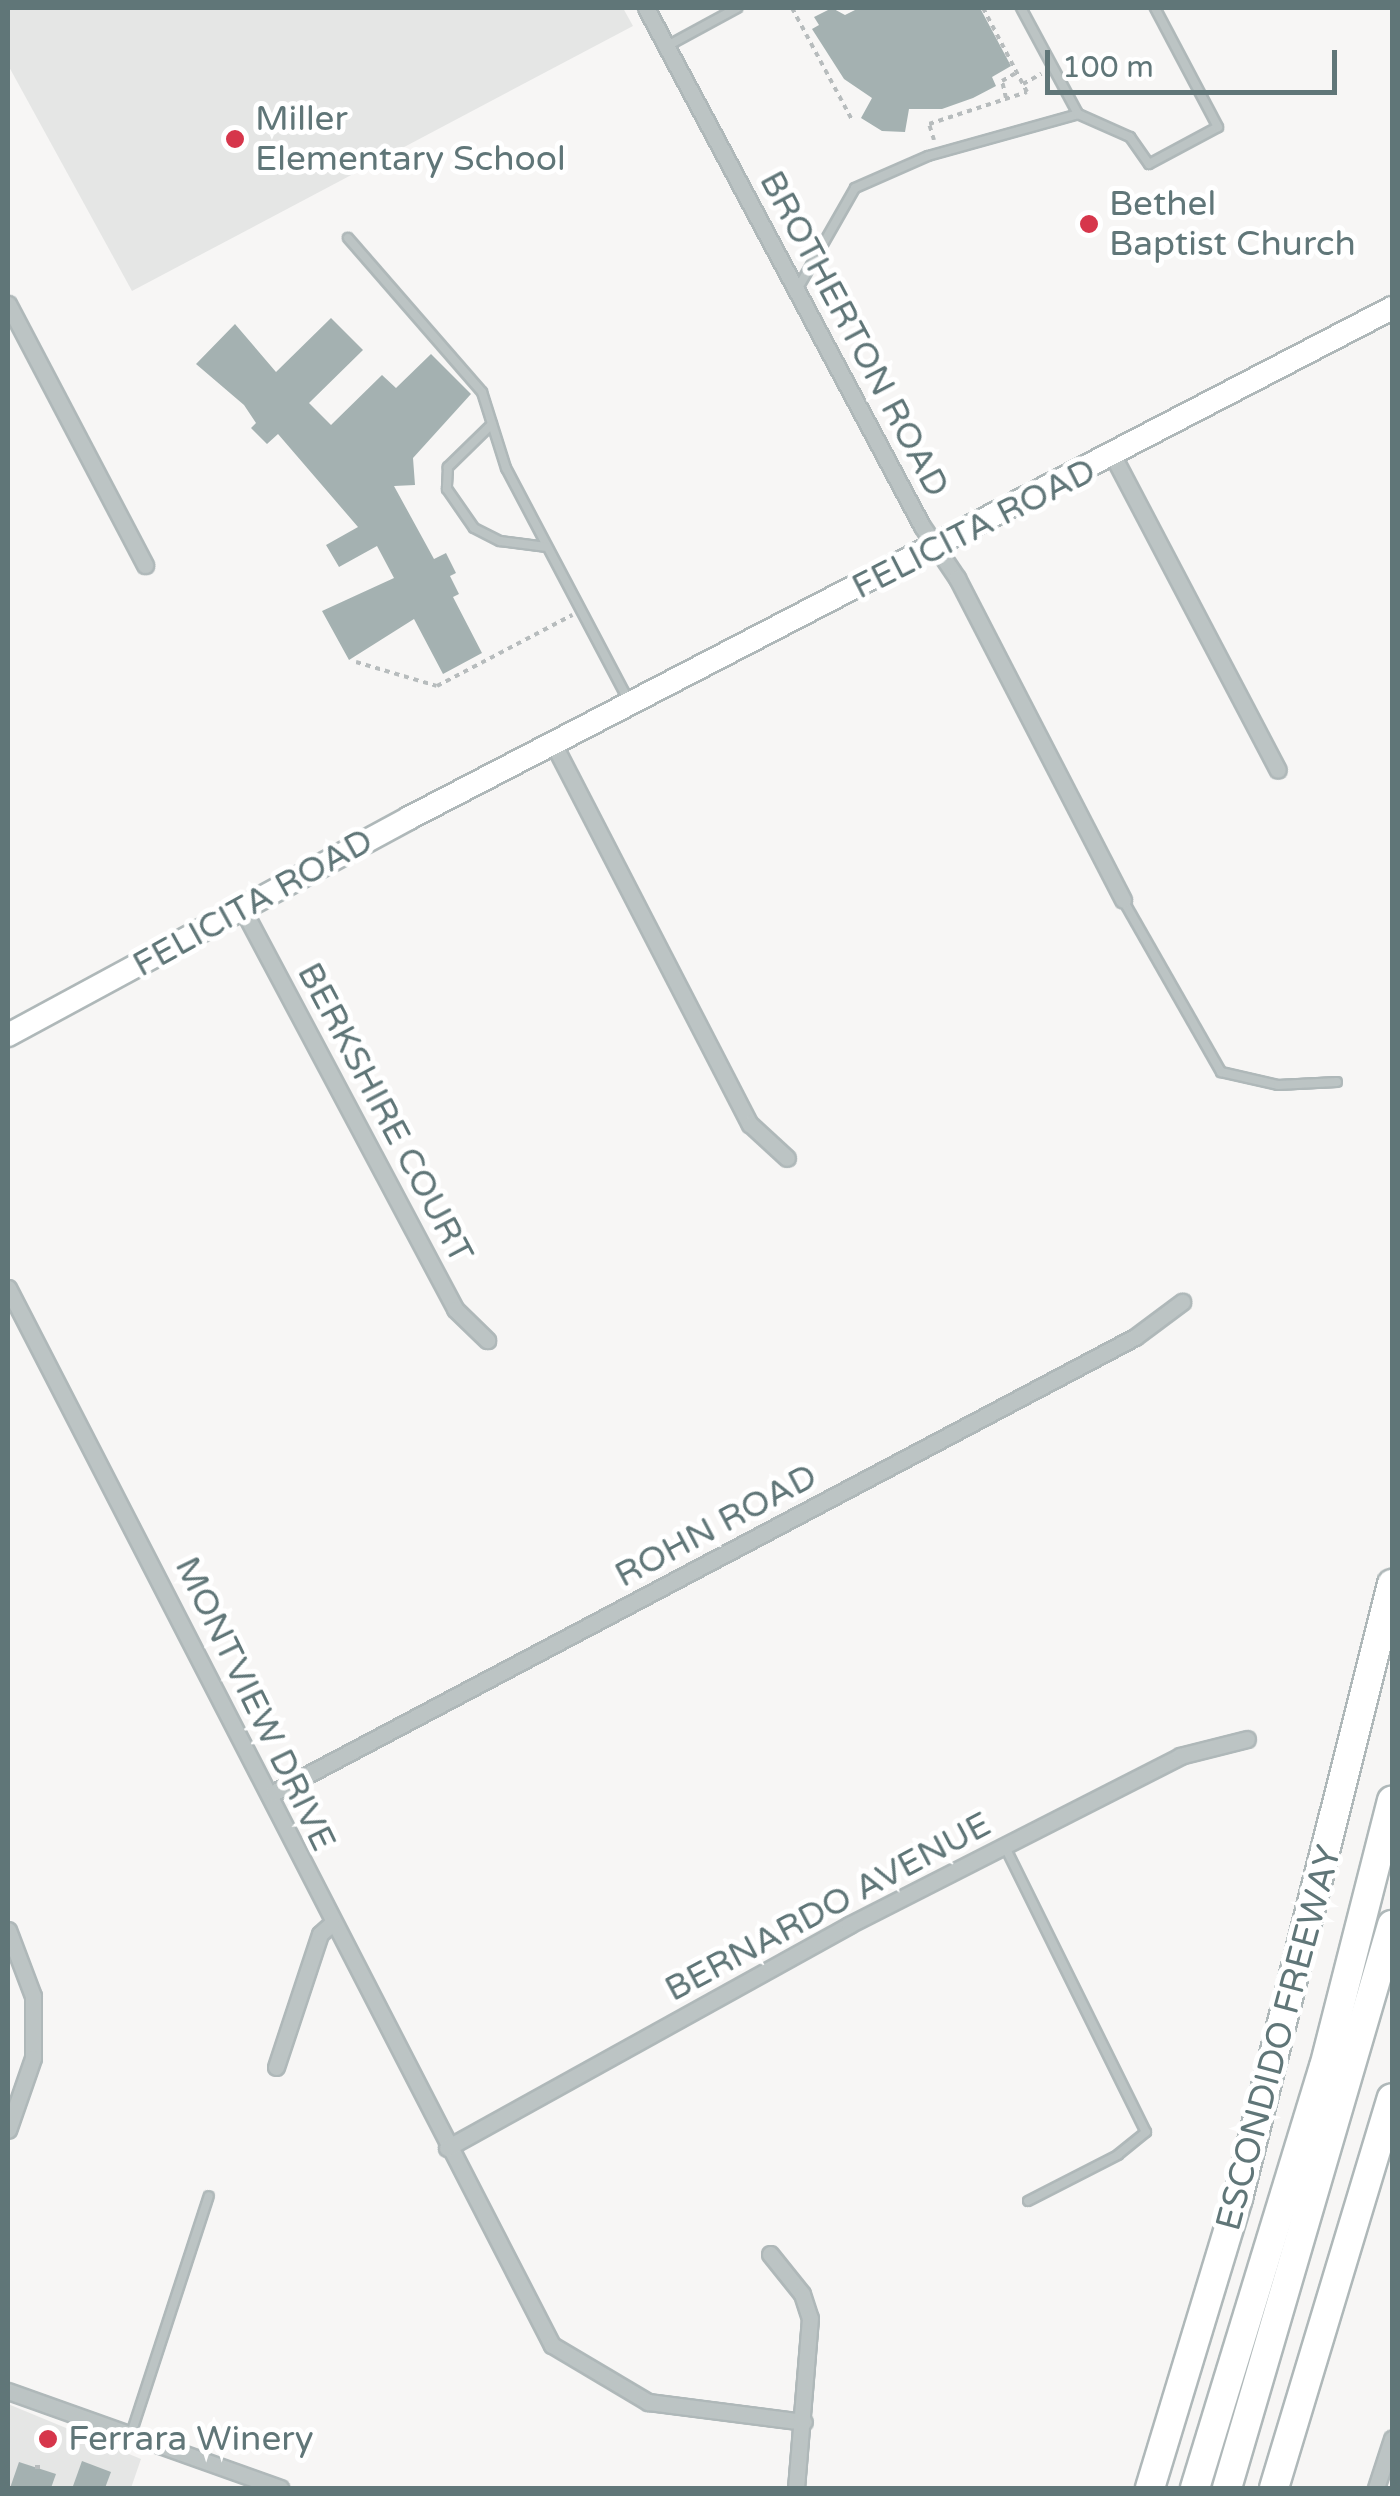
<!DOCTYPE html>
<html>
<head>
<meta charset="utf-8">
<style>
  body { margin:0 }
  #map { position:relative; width:1400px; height:2496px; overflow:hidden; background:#f7f6f5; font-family:"Varela Round",sans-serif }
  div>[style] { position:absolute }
  .built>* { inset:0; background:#e5e6e5 }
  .building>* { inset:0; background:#a4b1b1 }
  .path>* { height:4px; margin-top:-2px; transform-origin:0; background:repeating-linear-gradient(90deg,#b7bcbd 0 5px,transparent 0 10px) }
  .roads { filter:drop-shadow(2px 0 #afb8b9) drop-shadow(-2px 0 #afb8b9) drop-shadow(0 2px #afb8b9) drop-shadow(0 -2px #afb8b9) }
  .service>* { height:8px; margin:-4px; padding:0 4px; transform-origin:4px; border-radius:4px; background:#bcc4c4 }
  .minor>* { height:15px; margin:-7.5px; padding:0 7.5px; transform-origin:7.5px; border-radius:7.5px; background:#bcc4c4 }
  .secondary>* { height:22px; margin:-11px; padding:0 11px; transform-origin:11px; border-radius:11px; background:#fff }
  .motorway>* { height:28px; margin:-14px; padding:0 14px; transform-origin:14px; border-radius:14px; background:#fff }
  .dots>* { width:28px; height:28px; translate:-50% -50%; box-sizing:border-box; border:5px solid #fff; border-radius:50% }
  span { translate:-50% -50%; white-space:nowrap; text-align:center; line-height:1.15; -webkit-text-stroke:10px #fff; paint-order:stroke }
  .poi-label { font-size:35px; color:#607678 }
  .left { translate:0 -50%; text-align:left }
  .street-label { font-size:35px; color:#607678 }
  .frame { position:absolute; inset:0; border:10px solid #607678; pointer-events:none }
  .scale { position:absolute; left:1045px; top:50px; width:292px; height:45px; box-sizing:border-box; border:5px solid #607678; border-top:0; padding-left:12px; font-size:30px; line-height:35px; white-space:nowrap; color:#607678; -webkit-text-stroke:8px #fff; paint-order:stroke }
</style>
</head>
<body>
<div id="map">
  <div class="built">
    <i style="clip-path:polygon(8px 8px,623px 8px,633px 26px,132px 291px,8px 65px)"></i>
    <i style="clip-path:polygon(8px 2404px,141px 2459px,131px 2488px,8px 2488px)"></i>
  </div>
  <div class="building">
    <i style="clip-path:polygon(832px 8px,845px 15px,859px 8px,980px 8px,1011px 66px,992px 77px,996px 86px,973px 98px,942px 109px,909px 109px,905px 132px,882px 131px,861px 118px,872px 98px,844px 79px,812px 29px,819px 25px,814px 17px)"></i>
    <i style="clip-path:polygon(331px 318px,363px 350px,309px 403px,331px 425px,382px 375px,396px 388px,431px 354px,471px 394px,413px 458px,415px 485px,394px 486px,434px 559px,446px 553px,456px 573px,450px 576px,459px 594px,453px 597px,482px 653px,443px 674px,414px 619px,349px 660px,322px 611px,394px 578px,377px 546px,339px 567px,326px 545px,358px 527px,278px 434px,267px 444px,251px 428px,256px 423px,244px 405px,196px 364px,235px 324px,276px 372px)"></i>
    <i style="clip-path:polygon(82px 2461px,111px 2472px,105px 2488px,73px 2486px)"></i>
    <i style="clip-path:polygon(19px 2462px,56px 2474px,51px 2488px,10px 2488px)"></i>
  </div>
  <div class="path">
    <i style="left:792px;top:8px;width:127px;rotate:61.8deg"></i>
    <i style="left:1023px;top:84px;width:21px;rotate:-29deg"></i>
    <i style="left:1006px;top:98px;width:17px;rotate:-103deg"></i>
    <i style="left:1002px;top:81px;width:16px;rotate:-30deg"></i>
    <i style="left:934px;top:140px;width:17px;rotate:-107deg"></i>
    <i style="left:929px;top:124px;width:103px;rotate:-18.1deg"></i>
    <i style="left:1027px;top:92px;width:95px;rotate:-117.6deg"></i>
    <i style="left:356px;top:662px;width:84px;rotate:16.5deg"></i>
    <i style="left:437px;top:686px;width:153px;rotate:-27.7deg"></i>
    <i style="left:35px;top:2467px;width:9px"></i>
  </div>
  <div class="roads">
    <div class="service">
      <i style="left:1021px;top:8px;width:120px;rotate:61.7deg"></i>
      <i style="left:667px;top:46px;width:80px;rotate:-28.5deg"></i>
      <i style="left:348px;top:238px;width:204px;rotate:49deg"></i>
      <i style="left:482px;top:392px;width:80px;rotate:72.5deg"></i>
      <i style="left:506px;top:468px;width:263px;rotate:62.2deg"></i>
      <i style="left:798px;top:288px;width:115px;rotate:-60.3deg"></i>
      <i style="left:855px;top:188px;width:80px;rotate:-23.7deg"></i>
      <i style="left:928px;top:156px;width:156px;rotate:-15.6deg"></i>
      <i style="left:1078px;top:114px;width:57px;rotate:23.9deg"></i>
      <i style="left:1130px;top:137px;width:33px;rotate:55deg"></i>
      <i style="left:1149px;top:164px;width:78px;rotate:-28.2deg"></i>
      <i style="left:1218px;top:127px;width:135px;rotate:-117.9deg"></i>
      <i style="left:492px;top:424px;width:62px;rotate:135.7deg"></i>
      <i style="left:448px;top:467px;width:22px;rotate:93deg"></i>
      <i style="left:447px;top:489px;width:47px;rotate:55.3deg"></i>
      <i style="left:474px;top:528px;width:29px;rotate:27deg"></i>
      <i style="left:500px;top:541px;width:47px;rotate:7.3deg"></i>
      <i style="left:1123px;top:900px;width:198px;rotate:60.3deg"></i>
      <i style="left:1221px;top:1072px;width:58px;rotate:12.8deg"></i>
      <i style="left:1278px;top:1085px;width:59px;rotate:-2.9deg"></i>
      <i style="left:1005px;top:1847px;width:318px;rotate:63.7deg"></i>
      <i style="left:1146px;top:2132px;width:36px;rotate:141deg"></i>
      <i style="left:1118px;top:2155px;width:101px;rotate:152.9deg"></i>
      <i style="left:131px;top:2434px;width:250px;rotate:-71.9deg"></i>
    </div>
    <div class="minor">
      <i style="left:646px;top:8px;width:587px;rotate:61.95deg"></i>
      <i style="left:922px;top:526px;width:63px;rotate:56.1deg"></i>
      <i style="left:957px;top:578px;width:362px;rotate:62.7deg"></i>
      <i style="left:8px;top:304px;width:295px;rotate:62.3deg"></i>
      <i style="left:1114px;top:458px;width:352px;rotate:62.3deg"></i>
      <i style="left:554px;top:745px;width:427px;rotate:62.7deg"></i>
      <i style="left:750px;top:1124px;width:50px;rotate:42.6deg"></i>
      <i style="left:241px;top:906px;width:456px;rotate:62deg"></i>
      <i style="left:455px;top:1309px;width:45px;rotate:44.1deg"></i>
      <i style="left:8px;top:1288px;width:1189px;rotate:62.77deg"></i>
      <i style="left:552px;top:2345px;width:112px;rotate:30.7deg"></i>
      <i style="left:648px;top:2402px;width:157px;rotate:7.3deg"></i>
      <i style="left:273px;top:1793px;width:975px;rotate:-27.88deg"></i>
      <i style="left:1135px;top:1337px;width:59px;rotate:-36.7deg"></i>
      <i style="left:8px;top:1930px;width:71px;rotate:69.3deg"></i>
      <i style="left:33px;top:1996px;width:62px;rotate:90deg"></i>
      <i style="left:33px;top:2058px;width:76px;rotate:109.1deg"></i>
      <i style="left:276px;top:2067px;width:140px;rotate:-71.7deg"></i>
      <i style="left:320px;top:1934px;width:15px;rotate:-42deg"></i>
      <i style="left:447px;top:2148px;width:460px;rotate:-29deg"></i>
      <i style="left:849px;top:1925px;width:372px;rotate:-27deg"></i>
      <i style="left:1180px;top:1756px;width:69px;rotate:-14.2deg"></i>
      <i style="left:770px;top:2254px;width:51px;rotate:51.3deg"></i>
      <i style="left:802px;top:2294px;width:25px;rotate:72deg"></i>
      <i style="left:810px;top:2318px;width:171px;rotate:94.7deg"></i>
      <i style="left:8px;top:2391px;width:289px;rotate:19.6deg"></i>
      <i style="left:1376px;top:2488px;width:52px;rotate:-71.9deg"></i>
    </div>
    <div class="secondary">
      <i style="left:8px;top:1035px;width:456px;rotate:-28.4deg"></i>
      <i style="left:409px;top:818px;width:1107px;rotate:-27.42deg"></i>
    </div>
    <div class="motorway">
      <i style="left:1150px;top:2488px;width:303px;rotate:-73.1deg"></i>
      <i style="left:1238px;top:2198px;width:633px;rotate:-75.92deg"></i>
      <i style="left:1195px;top:2488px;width:440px;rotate:-73deg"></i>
      <i style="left:1324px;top:2067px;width:275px;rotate:-75.7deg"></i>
      <i style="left:1227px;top:2488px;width:587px;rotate:-73.67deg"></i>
      <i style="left:1274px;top:2488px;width:407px;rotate:-73.2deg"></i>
    </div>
  </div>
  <div class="dots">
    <i style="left:235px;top:139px;background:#d6364b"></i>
    <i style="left:1089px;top:224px;background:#d6364b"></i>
    <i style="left:48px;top:2439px;background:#d6364b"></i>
  </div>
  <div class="poi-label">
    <span class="left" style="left:255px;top:139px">Miller<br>Elementary School</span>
    <span class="left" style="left:1109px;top:224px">Bethel<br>Baptist Church</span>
    <span class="left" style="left:68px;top:2439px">Ferrara Winery</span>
  </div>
  <div class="street-label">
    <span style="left:854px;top:334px;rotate:62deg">BROTHERTON ROAD</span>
    <span style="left:974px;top:529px;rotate:-27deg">FELICITA ROAD</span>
    <span style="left:253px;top:903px;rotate:-29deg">FELICITA ROAD</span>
    <span style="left:385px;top:1113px;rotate:62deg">BERKSHIRE COURT</span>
    <span style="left:716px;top:1526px;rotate:-28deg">ROHN ROAD</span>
    <span style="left:255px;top:1704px;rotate:64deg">MONTVIEW DRIVE</span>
    <span style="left:828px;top:1907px;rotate:-28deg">BERNARDO AVENUE</span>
    <span style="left:1279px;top:2038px;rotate:-75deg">ESCONDIDO FREEWAY</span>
  </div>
  <div class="frame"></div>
  <div class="scale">100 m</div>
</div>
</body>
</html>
